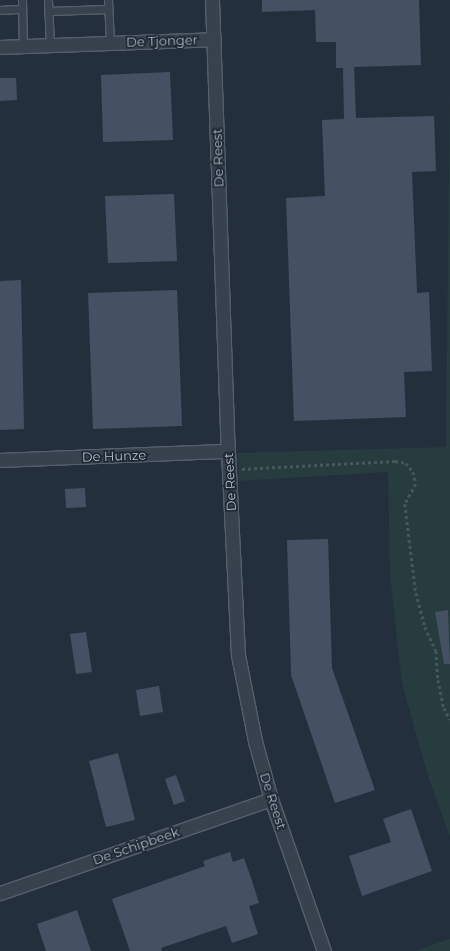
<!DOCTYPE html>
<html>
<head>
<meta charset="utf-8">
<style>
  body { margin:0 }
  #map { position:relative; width:450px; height:951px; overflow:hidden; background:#242f3e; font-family:Montserrat,sans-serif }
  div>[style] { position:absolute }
  .green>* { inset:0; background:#263c3f }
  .building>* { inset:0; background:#455162 }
  .path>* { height:2.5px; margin-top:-1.25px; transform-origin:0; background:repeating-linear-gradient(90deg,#44595c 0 3px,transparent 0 6px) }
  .roads { filter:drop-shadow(1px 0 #565f6c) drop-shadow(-1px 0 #565f6c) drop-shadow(0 1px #565f6c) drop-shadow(0 -1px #565f6c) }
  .lane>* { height:7px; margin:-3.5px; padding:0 3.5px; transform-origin:3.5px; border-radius:3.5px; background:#38414e }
  .street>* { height:13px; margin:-6.5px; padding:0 6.5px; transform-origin:6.5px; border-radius:6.5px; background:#38414e }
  span { translate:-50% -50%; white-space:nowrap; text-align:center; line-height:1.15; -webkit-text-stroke:3.5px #1d2633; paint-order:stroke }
  .street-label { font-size:13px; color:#b4bcc9 }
</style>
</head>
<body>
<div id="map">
  <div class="green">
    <i style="clip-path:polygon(450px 79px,450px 837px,429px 779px,402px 684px,390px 574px,388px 472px,239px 481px,238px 453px,446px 447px)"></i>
    <i style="clip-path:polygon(450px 939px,450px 951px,414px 951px)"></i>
  </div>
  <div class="building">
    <i style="clip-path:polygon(262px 0,419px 0,421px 65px,354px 67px,356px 118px,434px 116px,436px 171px,412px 172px,417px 293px,429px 292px,432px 371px,404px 372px,406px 417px,294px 421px,286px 198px,325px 196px,322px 120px,344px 119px,343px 68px,336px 68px,336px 42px,316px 42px,315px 10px,262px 12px)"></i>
    <i style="clip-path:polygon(170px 72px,173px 140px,103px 142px,101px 75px)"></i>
    <i style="clip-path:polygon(0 78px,16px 78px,17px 100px,0 101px)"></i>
    <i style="clip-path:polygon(174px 194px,177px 261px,108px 263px,105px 196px)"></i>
    <i style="clip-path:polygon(21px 280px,24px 429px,0 430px,0 281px)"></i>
    <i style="clip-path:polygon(177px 290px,182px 426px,93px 429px,88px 293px)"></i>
    <i style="clip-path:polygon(85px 488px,86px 507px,66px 508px,65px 489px)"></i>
    <i style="clip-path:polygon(328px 539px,332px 668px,375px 790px,335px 803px,291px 675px,287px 540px)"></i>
    <i style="clip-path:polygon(448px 610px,450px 664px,444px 664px,435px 612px)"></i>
    <i style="clip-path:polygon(86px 632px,92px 672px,76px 674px,70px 634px)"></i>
    <i style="clip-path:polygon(159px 686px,163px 712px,140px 716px,136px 690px)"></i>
    <i style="clip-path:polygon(118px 753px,135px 820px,106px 827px,89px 761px)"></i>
    <i style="clip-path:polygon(176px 775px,185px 801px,174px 805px,165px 779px)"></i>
    <i style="clip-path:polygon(411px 809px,432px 871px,362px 896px,349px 856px,391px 842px,383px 819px)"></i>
    <i style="clip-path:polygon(230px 852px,233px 862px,244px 858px,252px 881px,259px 903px,249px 906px,258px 934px,232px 943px,226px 926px,161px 948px,162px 951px,130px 951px,112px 899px,205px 866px,203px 861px)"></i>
    <i style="clip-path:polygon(77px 910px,91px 951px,46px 951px,37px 924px)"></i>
  </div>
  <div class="path">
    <i style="left:242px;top:469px;width:153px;rotate:-3deg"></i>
    <i style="left:395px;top:461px;width:11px;rotate:10deg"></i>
    <i style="left:406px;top:463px;width:11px;rotate:52deg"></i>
    <i style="left:413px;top:472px;width:12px;rotate:76deg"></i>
    <i style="left:416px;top:484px;width:23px;rotate:119deg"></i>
    <i style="left:405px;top:504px;width:90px;rotate:83deg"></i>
    <i style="left:416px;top:593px;width:35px;rotate:75deg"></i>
    <i style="left:425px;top:627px;width:26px;rotate:65deg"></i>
    <i style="left:436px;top:651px;width:29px;rotate:86deg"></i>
    <i style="left:438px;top:680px;width:29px;rotate:78deg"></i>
    <i style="left:444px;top:708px;width:13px;rotate:61deg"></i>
  </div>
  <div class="roads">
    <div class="lane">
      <i style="left:22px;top:0;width:46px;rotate:88.8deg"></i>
      <i style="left:48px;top:0;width:45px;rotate:87.5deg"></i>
      <i style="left:108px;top:0;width:43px;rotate:87.3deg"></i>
      <i style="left:0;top:10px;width:22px;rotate:-3deg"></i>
      <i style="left:49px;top:11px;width:59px;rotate:-1.9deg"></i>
    </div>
    <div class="street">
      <i style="left:212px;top:0;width:451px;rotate:88deg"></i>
      <i style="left:228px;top:451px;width:204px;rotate:87.2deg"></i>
      <i style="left:238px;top:655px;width:88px;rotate:78.8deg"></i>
      <i style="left:255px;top:741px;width:60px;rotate:74.6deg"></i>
      <i style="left:271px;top:799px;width:161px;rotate:70.8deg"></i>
      <i style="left:0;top:47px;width:214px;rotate:-2.1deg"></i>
      <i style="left:0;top:460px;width:228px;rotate:-2.3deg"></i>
      <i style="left:0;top:893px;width:287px;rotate:-19.1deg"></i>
    </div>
  </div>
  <div class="street-label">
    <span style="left:162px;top:41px;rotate:-2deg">De Tjonger</span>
    <span style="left:218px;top:158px;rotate:-92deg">De Reest</span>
    <span style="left:114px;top:456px;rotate:-2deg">De Hunze</span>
    <span style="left:230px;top:482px;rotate:-93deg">De Reest</span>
    <span style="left:273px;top:801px;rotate:72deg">De Reest</span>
    <span style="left:136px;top:846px;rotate:-19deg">De Schipbeek</span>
  </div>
</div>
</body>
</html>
